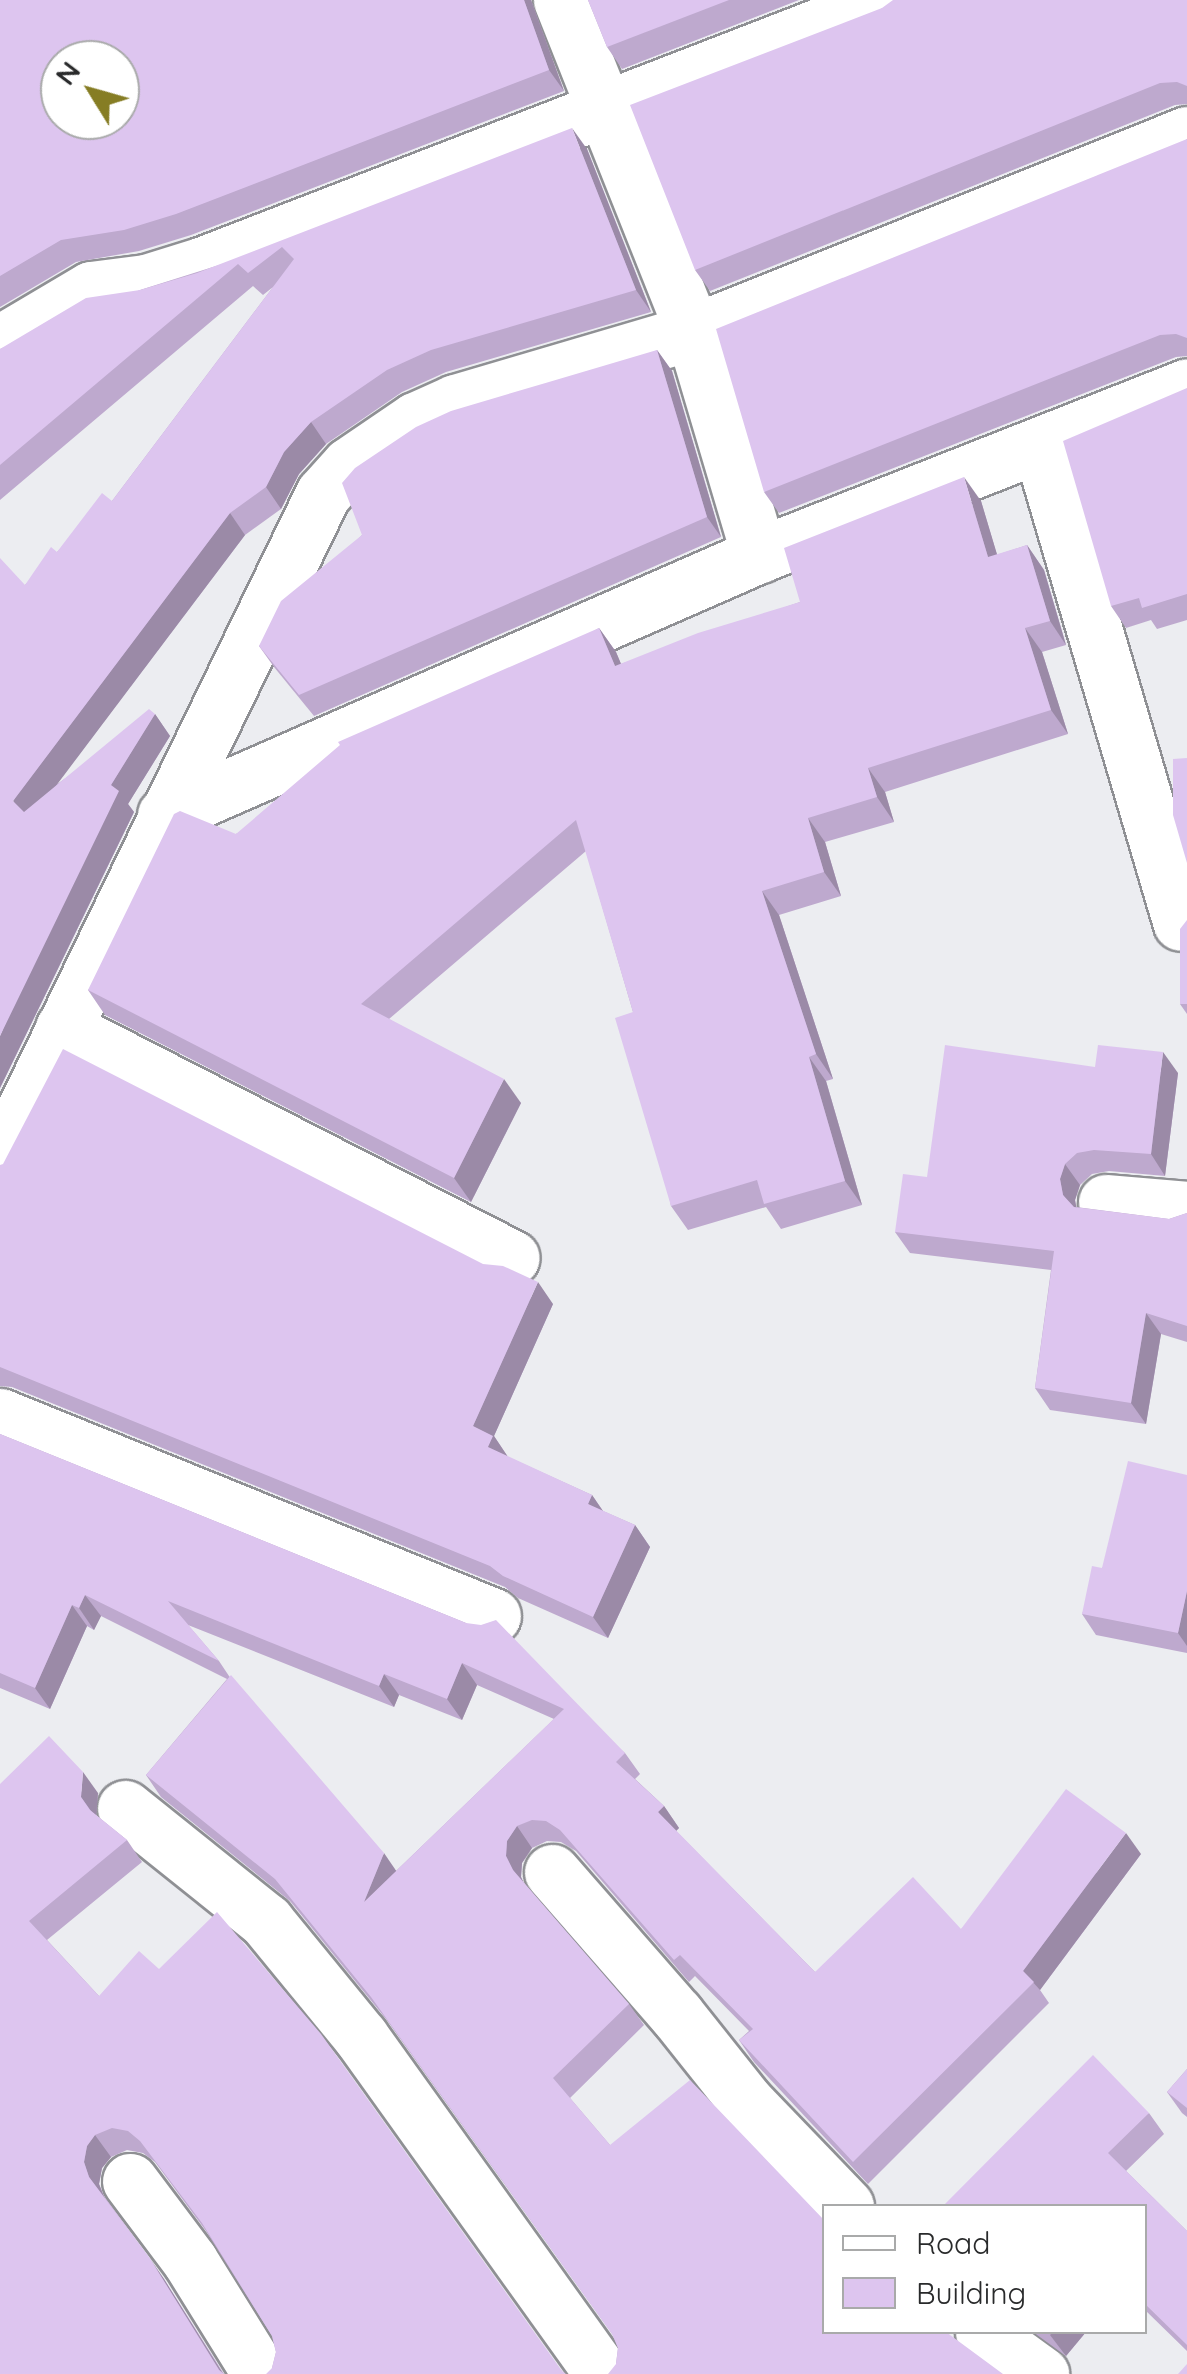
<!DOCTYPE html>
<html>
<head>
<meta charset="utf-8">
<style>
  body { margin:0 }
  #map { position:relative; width:1187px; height:2374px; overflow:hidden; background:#ecedf1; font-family:Quicksand,sans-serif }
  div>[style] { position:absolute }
  .roads { filter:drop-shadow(2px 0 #8f9094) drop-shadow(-2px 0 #8f9094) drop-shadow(0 2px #8f9094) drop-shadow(0 -2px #8f9094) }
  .minor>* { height:55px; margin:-27.5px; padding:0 27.5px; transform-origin:27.5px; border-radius:27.5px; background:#fff }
  .wall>* { inset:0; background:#bea9ce }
  .shaded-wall>* { inset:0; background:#9b8aa7 }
  .building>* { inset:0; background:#ddc5ef }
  span { translate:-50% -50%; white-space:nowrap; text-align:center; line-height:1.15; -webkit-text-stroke:8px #fff; paint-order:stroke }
  .legend { position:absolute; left:822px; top:2204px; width:325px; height:130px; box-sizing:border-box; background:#fff; border:2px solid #a9aaaa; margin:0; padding:12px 18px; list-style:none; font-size:30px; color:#292a2b }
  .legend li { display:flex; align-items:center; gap:20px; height:50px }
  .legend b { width:50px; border:2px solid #a9aaaa }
  .north { position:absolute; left:40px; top:40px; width:100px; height:100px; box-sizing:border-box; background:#fff; border:2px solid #a9aaaa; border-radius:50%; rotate:307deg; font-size:28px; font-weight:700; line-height:40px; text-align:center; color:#292a2b }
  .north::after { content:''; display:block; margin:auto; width:35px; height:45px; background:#867d24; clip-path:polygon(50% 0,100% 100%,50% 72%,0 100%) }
</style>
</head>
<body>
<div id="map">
  <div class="roads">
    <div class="minor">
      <i style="left:561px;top:0;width:357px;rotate:68.3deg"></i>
      <i style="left:693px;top:332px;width:233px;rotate:73.5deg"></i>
      <i style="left:0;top:343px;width:106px;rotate:-30.7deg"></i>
      <i style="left:91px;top:289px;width:55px;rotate:-7.3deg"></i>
      <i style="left:146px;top:282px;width:58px;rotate:-17.2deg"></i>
      <i style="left:201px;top:265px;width:734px;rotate:-21.15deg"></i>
      <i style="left:1040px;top:445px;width:498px;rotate:73.6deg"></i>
      <i style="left:165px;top:815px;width:648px;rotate:-23.64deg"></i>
      <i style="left:759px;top:555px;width:460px;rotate:-21.5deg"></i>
      <i style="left:63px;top:1028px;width:504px;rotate:27.12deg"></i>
      <i style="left:0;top:1160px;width:740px;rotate:-64.13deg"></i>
      <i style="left:323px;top:494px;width:39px;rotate:-48deg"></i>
      <i style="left:349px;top:465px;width:80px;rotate:-34.3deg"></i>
      <i style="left:415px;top:420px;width:44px;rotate:-24.2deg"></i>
      <i style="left:455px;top:402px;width:248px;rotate:-16.4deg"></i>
      <i style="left:693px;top:332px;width:532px;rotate:-21.84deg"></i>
      <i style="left:1106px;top:1202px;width:81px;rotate:4.9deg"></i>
      <i style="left:0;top:1416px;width:532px;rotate:22.08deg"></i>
      <i style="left:125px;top:1808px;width:181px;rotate:38.7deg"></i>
      <i style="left:266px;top:1921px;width:150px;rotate:50.7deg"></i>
      <i style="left:361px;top:2037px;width:414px;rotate:54.4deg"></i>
      <i style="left:552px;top:1872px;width:189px;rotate:48.9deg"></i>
      <i style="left:676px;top:2014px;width:112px;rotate:51.5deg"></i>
      <i style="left:746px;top:2102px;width:144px;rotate:46.1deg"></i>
      <i style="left:130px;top:2181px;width:100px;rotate:53.1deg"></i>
      <i style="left:190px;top:2261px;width:133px;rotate:58.2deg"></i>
      <i style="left:983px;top:2332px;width:72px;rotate:35.9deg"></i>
    </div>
  </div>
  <div class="wall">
    <i style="clip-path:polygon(0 0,531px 0,564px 91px,191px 235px,139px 251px,76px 262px,0 307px)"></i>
    <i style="clip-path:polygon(588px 0,799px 0,622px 69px,607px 47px)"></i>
    <i style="clip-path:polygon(1187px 0,1187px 104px,1175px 105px,710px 291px,695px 270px,882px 8px)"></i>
    <i style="clip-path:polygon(1187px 139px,1187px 356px,1176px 357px,779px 513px,764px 492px)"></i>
    <i style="clip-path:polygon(587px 149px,651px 312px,446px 372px,402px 392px,326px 444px,299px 474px,281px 509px,245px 535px,56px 785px,155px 714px,170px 736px,128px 804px,134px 812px,0 1088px,25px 585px,57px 552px,112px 501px,273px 287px,263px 295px,253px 286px,0 500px,0 349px,140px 290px)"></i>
    <i style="clip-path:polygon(657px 350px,672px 371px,721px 537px,314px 716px,274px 667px,259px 646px,362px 535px)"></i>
    <i style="clip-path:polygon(1187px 388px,1187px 620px,1157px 629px,1151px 620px,1126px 628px,1111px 606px)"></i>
    <i style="clip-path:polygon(981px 501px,997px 555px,1027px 545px,1044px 570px,1066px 645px,1042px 652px,1068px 734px,885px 792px,894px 822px,825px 842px,841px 896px,779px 915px,833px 1079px,826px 1081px,862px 1205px,781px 1229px,766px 1207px,688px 1230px,671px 1206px,633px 1012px,586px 851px,389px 1019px,521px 1103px,471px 1202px,105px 1015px,88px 990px,236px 834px,599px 628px,616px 652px,621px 664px,800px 602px)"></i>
    <i style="clip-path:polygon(1187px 920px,1187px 1014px,1180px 1004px)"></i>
    <i style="clip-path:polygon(1095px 1067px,1178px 1073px,1165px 1176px,1109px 1171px,1092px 1174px,1080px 1185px,1075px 1200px,1076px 1207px,1169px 1219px,1187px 1213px,1187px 1342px,1161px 1334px,1146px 1424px,1050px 1410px,1035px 1388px,1051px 1270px,910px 1253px,895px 1232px)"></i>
    <i style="clip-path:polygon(0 1165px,553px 1304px,494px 1436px,508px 1457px,592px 1495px,603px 1511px,635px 1525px,650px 1547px,608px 1638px,518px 1598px,505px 1587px,12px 1387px,0 1386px)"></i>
    <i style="clip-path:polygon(evenodd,0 1434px,466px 1623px,625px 1753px,640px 1774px,635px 1779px,664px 1806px,679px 1828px,676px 1831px,815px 1972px,961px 1929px,1141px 1854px,1040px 1990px,1049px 2003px,868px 2184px,754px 2062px,739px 2040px,749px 2031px,695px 1976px,689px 1982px,576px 1851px,561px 1842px,547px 1841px,532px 1848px,522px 1863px,521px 1877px,524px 1883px,629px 2004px,644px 2025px,570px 2098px,610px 2145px,824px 2220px,616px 2364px,618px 2348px,613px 2335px,386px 2019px,290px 1901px,161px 1797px,146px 1775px,227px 1679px,101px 1616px,94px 1630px,87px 1626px,50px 1709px,0 1688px,0 1434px,188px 1625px,394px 1707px,399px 1695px,462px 1720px,477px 1685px,554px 1719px,396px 1871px,229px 1676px,219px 1661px,188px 1625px)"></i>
    <i style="clip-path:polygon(1187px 1475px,1187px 1653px,1096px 1635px,1082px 1614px,1102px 1568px)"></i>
    <i style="clip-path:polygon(0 1784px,98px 1793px,96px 1815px,127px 1840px,142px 1862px,47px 1940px,99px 1996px,562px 2371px,272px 2368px,276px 2352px,272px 2336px,206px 2231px,155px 2162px,143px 2153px,127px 2150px,111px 2157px,102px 2168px,99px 2184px,104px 2196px,164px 2279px,224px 2374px,0 2374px)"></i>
    <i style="clip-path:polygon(1187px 2069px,1187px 2117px,1182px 2113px,1167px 2092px)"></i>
    <i style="clip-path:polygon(1149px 2113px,1164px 2134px,1126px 2171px,1187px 2231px,1187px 2351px,1144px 2309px,1144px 2206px,943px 2206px)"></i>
    <i style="clip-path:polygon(1033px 2332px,1086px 2332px,1066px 2356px)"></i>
  </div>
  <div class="shaded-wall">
    <i style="clip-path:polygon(524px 0,531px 0,564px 91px,549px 70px)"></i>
    <i style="clip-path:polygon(572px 128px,587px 149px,651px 312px,636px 290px)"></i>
    <i style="clip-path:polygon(657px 350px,672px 371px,721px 537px,707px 517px)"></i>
    <i style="clip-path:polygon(311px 422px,326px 444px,299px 474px,281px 509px,266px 487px,284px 452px)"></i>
    <i style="clip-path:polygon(964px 477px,981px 501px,1005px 581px,988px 557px)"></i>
    <i style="clip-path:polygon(230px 513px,245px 535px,28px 823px,13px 801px)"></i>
    <i style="clip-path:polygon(1027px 545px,1044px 570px,1066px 645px,1050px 621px)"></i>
    <i style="clip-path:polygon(599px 628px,616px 652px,632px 690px,615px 666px)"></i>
    <i style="clip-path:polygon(1025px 628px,1042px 652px,1068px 734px,1051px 710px)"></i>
    <i style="clip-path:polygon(155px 714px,170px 736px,128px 804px,134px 812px,0 1088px,0 1036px,111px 785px)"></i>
    <i style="clip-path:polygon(868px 768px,885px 792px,894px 822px,877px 797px)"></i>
    <i style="clip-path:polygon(808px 818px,825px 842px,841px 896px,824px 872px)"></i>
    <i style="clip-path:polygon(762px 891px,779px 915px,833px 1079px,816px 1054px)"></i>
    <i style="clip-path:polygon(1163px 1052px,1178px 1073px,1165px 1176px,1151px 1154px)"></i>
    <i style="clip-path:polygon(809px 1057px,826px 1081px,862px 1205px,845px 1181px)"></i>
    <i style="clip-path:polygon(504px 1079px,521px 1103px,471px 1202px,454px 1178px)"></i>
    <i style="clip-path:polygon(1065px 1164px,1080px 1185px,1075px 1200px,1078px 1216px,1063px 1195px,1060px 1179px)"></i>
    <i style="clip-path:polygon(538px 1282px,553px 1304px,494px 1436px,508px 1457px,503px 1469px,473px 1426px)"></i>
    <i style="clip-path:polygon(1146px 1313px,1161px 1334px,1146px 1424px,1131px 1403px)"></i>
    <i style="clip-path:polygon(592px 1495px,607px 1517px,588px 1504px)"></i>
    <i style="clip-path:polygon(635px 1525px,650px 1547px,608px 1638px,593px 1617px)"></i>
    <i style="clip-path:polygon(1187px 1591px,1187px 1646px,1178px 1633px)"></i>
    <i style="clip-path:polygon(85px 1595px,101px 1616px,94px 1630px,79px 1608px)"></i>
    <i style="clip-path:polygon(72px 1605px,87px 1626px,50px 1709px,35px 1688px)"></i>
    <i style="clip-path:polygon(462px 1663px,477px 1685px,462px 1720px,447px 1699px)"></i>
    <i style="clip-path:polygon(384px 1674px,399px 1695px,394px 1707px,379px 1686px)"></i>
    <i style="clip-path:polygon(83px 1772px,98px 1793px,96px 1818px,81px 1797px)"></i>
    <i style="clip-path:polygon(664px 1806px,679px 1828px,673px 1834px,658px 1812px)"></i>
    <i style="clip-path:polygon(517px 1826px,532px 1848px,522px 1863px,521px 1877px,528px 1892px,513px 1870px,506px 1856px,507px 1841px)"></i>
    <i style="clip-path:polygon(1126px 1833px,1141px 1854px,1040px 1990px,1023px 1971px)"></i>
    <i style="clip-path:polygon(384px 1853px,399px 1875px,364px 1902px)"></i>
    <i style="clip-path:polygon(95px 2135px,111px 2157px,102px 2168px,99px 2184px,105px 2199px,89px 2177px,84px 2162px,87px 2146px)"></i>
    <i style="clip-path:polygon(149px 2257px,164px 2279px,223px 2374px,222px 2374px)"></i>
    <i style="clip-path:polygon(1053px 2332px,1086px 2332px,1066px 2356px,1050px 2335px)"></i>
  </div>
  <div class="building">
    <i style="clip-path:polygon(evenodd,0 0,524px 0,549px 70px,176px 214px,124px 230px,61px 240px,0 276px,0 0,60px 60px,120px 60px,120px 120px,60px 120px,60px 60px)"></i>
    <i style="clip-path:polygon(588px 0,729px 0,607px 47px)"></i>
    <i style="clip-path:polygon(893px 0,1187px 0,1187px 86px,1177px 82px,1160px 83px,695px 270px,630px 105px,882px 8px)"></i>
    <i style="clip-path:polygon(572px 128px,636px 290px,431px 350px,387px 370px,311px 422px,284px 452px,266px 487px,230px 513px,13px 801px,24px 812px,149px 709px,155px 714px,111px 785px,119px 791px,0 1036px,0 558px,25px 585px,51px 547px,57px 552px,102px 493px,112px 501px,294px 259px,282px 247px,248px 273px,238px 264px,0 465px,0 349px,86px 298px,140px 290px,197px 273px)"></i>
    <i style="clip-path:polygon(1187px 139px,1187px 338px,1176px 334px,1160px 335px,764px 492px,716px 329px)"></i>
    <i style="clip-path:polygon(657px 350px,707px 517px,299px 695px,259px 646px,281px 601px,362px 535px,342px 483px,355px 468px,416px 427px,451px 411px)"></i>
    <i style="clip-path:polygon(1187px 388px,1187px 594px,1142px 608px,1139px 598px,1111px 606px,1063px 441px)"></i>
    <i style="clip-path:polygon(964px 477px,988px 557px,1027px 545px,1050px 621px,1025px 628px,1051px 710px,868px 768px,877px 797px,808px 818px,824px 872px,762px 891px,816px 1054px,809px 1057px,845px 1181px,764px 1204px,757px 1180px,671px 1206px,615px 1018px,633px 1012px,576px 820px,361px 1004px,504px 1079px,454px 1178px,88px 990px,174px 814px,180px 811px,236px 834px,340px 745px,338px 742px,599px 628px,615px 666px,698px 633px,800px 602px,784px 548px)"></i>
    <i style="clip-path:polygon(1187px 758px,1187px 863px,1173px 815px,1173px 759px)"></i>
    <i style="clip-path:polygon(1187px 920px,1187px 1004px,1180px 1004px,1180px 929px)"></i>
    <i style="clip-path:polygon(945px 1045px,1095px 1067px,1098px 1045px,1163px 1052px,1151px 1154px,1094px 1150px,1077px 1153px,1065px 1164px,1060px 1179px,1063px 1195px,1074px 1207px,1169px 1219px,1187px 1213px,1187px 1326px,1146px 1313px,1131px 1403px,1035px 1388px,1054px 1251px,895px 1232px,903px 1174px,927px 1177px)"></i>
    <i style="clip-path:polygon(63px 1049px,483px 1264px,503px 1266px,538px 1282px,473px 1426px,493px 1436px,488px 1447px,592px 1495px,588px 1504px,635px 1525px,593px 1617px,503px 1576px,490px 1566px,0 1367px,0 1165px,3px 1164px)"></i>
    <i style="clip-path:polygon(0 1434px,466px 1623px,481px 1625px,496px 1620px,625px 1753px,616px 1762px,664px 1806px,658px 1812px,815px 1972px,913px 1877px,961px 1929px,1066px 1789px,1126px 1833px,1023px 1971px,1034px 1982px,853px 2162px,739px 2040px,753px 2029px,680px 1955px,674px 1960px,560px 1830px,546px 1821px,532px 1820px,517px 1826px,507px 1841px,506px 1856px,513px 1870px,629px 2004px,553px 2078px,610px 2145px,690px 2080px,824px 2220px,824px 2332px,946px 2332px,1003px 2374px,608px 2374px,616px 2364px,618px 2348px,612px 2334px,371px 1997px,275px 1879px,146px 1775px,231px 1675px,384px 1853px,364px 1902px,564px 1709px,462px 1663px,447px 1699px,384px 1674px,379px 1686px,168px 1601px,219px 1661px,85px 1595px,79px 1608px,72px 1605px,35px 1688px,0 1673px)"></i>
    <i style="clip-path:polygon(1128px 1461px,1187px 1475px,1187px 1591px,1178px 1633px,1082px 1614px,1092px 1566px,1102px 1568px)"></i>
    <i style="clip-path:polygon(49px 1736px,83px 1772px,81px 1797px,90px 1810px,127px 1840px,29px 1921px,99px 1996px,139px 1951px,159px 1969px,217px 1912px,321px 2034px,562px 2371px,566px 2374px,266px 2374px,272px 2368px,276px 2352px,272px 2336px,202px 2223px,140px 2141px,128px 2131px,112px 2128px,95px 2135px,87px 2146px,84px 2162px,89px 2177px,149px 2257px,219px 2370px,224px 2374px,0 2374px,0 1784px)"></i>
    <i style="clip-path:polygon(1093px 2055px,1149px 2113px,1108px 2153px,1187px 2231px,1187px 2345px,1144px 2303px,1144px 2206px,943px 2206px)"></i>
    <i style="clip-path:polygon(1187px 2069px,1187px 2108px,1167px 2092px)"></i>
    <i style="clip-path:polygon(1187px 2364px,1187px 2374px,1178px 2374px)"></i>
  </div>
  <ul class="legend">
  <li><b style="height:12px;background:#fff"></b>Road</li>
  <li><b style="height:28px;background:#ddc5ef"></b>Building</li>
  </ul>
  <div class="north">N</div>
</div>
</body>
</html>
